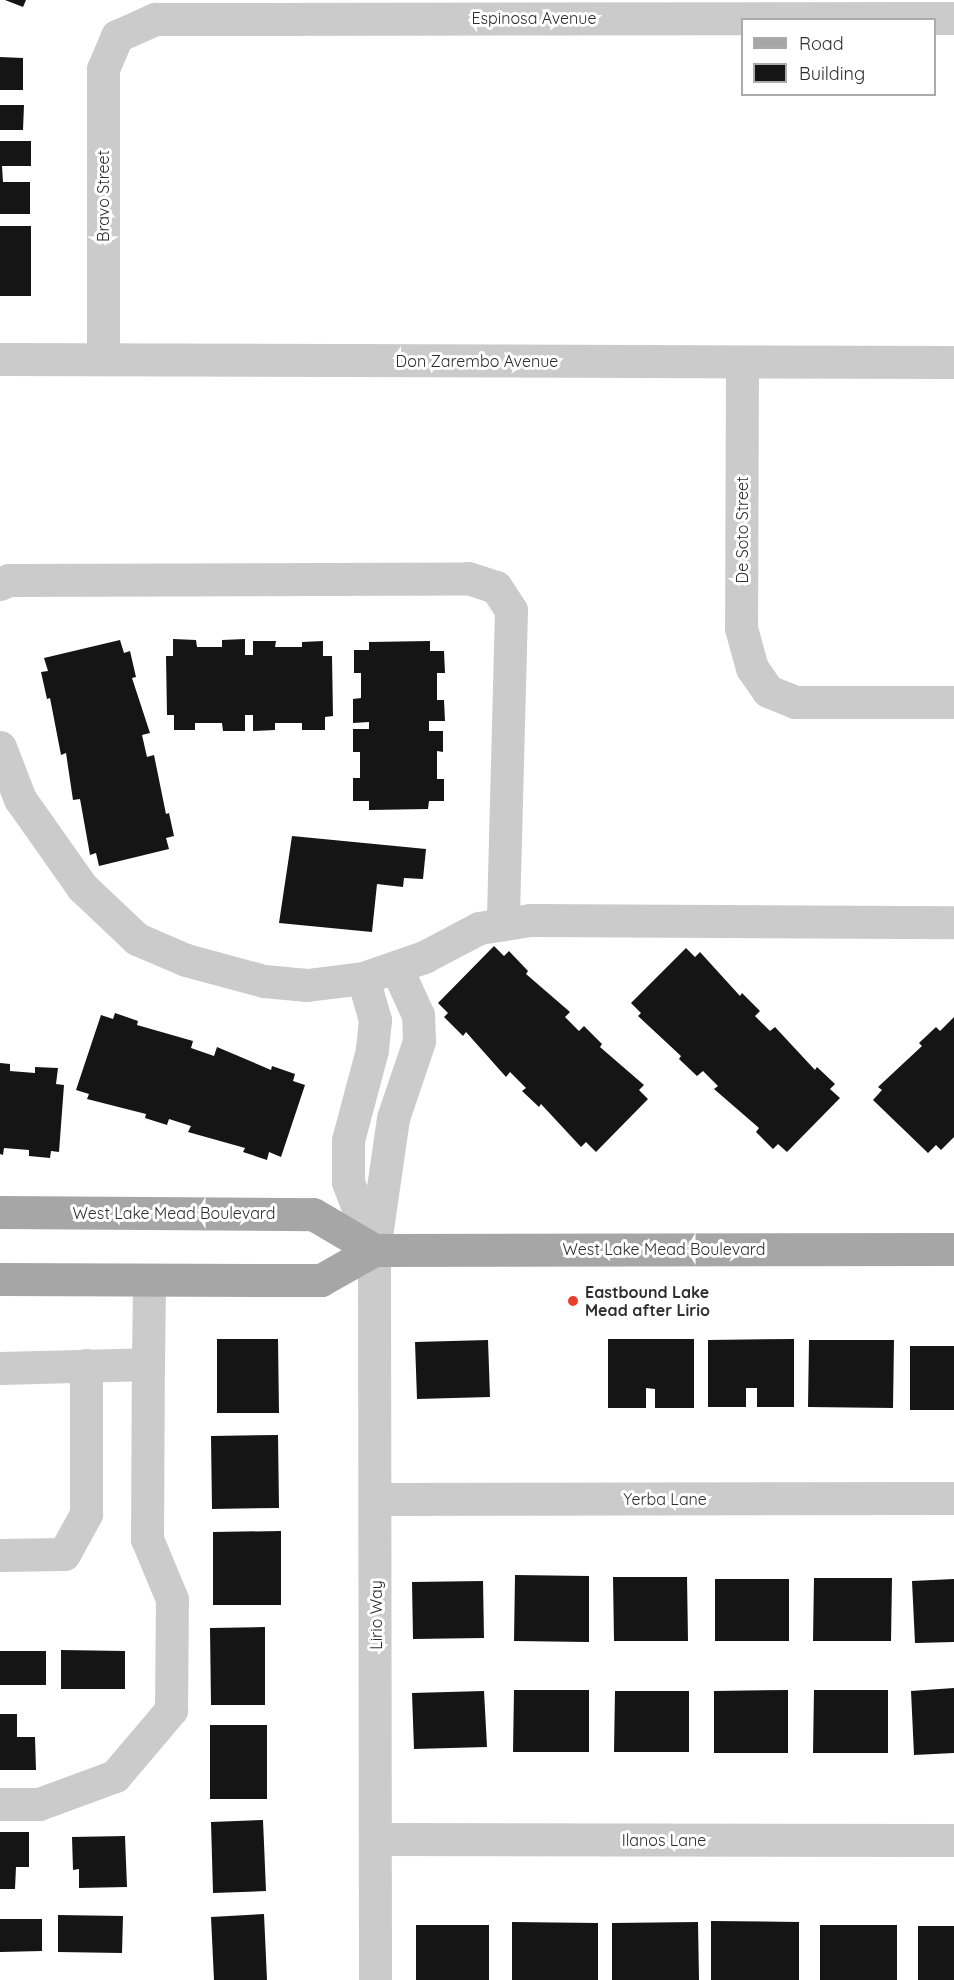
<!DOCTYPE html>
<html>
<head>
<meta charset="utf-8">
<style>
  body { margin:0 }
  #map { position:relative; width:954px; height:1980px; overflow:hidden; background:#fff; font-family:Quicksand,sans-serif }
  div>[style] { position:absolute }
  .building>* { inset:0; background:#151515 }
  .minor>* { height:33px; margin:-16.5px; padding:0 16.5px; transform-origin:16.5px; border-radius:16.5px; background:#cbcbcb }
  .major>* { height:33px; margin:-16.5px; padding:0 16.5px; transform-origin:16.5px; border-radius:16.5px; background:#a6a6a6 }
  .dots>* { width:16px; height:16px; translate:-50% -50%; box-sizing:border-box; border:3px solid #fff; border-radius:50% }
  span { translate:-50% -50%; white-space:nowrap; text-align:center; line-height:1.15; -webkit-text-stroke:6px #fff; paint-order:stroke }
  .street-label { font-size:16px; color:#2e2e2e }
  .poi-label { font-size:16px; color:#2e2e2e; font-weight:700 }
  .left { translate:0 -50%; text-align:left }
  .legend { position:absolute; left:741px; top:18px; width:195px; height:78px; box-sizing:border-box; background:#fff; border:2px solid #ababab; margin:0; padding:8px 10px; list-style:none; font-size:18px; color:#2e2e2e }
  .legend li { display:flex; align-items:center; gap:12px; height:30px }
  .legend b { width:30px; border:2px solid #ababab }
</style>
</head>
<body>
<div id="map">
  <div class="building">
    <i style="clip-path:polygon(5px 0,26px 0,23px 7px)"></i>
    <i style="clip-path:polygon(0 57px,23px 58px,23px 90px,0 90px)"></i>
    <i style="clip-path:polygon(0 105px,24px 105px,23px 130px,0 130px)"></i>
    <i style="clip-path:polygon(0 141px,31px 141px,31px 166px,2px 166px,3px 182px,30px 182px,30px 214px,0 214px)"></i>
    <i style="clip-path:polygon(0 226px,31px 226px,31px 296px,0 296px)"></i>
    <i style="clip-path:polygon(173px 639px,196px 640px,197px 647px,222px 647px,222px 640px,245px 639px,245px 655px,253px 655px,253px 641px,276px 641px,275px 647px,302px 647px,302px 642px,323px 641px,323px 656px,332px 656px,333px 716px,325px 717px,325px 730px,302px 730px,302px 723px,275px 723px,275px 730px,253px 731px,253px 715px,245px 715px,245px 731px,223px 731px,222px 723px,195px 723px,195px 730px,174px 730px,174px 715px,167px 715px,166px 656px,173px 656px)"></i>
    <i style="clip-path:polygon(120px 640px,124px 653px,130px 651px,136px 677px,132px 678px,150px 733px,142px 735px,147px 757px,154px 755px,166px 814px,169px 813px,174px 836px,166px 838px,169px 849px,99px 866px,96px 853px,90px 855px,80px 799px,73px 800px,66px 753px,61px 755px,50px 698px,47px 699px,41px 672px,48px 671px,44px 658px)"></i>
    <i style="clip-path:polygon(430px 641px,430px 651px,444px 651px,445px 673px,437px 673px,437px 700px,444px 700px,445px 721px,429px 721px,429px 731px,443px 731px,443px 752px,437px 751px,437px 779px,444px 779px,444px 801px,429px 801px,428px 809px,369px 810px,369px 801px,353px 801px,353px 778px,360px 778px,360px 752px,353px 752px,353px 729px,369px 729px,369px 722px,353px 723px,353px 699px,361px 698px,361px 673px,354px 673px,354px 650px,369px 650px,369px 642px)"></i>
    <i style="clip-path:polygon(292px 836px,426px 849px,423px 879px,404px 878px,403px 887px,377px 884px,372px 932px,279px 923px)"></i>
    <i style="clip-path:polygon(494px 946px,504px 956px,509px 951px,528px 971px,526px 974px,570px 1012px,565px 1017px,579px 1031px,584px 1026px,602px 1044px,600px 1047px,644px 1085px,639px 1090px,648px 1099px,596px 1152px,586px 1142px,581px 1147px,541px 1104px,539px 1107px,522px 1091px,526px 1088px,510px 1072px,506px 1077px,466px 1032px,463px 1036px,444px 1017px,448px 1013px,438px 1003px)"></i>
    <i style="clip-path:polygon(686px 948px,695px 957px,700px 952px,740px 996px,742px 993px,760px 1011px,755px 1016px,770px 1031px,775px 1027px,815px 1070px,817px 1067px,835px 1084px,830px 1089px,840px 1098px,787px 1152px,778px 1144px,773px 1149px,756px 1132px,759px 1128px,714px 1089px,718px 1086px,703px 1071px,697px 1076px,679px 1059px,681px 1056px,638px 1016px,641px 1013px,631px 1003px)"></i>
    <i style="clip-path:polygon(115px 1013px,138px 1021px,137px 1025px,193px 1041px,191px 1048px,214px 1056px,217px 1047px,271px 1070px,272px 1066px,295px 1074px,293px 1081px,305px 1085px,281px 1157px,269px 1152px,267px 1160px,243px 1152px,245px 1148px,188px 1132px,191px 1126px,169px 1119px,167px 1125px,145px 1118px,146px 1114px,87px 1099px,89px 1094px,76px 1090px,101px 1015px,113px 1019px)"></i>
    <i style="clip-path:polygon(954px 1017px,954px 1137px,941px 1150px,936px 1145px,928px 1153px,873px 1100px,882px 1090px,878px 1087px,922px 1046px,919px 1043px,936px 1027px,940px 1031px)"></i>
    <i style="clip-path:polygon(0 1063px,10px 1064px,10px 1071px,35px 1073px,35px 1067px,58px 1068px,56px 1084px,64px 1085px,59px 1152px,51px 1151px,50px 1158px,29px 1156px,29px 1150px,4px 1148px,3px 1155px,0 1154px)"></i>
    <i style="clip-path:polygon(217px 1339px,278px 1339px,279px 1413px,217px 1413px)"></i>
    <i style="clip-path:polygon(608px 1339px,694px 1339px,694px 1408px,655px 1408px,655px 1389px,646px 1388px,646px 1408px,608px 1408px)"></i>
    <i style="clip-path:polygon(794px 1339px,794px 1407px,757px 1407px,757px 1388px,746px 1388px,746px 1407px,708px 1407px,708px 1340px)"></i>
    <i style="clip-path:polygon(488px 1340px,490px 1397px,417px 1399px,415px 1342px)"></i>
    <i style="clip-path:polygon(809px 1340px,894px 1340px,893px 1408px,808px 1407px)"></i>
    <i style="clip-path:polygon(910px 1346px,954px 1346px,954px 1410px,910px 1410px)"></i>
    <i style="clip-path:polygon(278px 1435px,279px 1508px,212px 1509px,211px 1436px)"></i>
    <i style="clip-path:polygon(281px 1531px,281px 1605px,213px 1605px,213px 1532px)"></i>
    <i style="clip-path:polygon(515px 1575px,589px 1576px,589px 1642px,514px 1641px)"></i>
    <i style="clip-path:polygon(613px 1577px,687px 1577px,688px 1641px,614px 1641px)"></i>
    <i style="clip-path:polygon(814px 1578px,892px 1578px,891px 1641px,813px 1641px)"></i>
    <i style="clip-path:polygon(715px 1579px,789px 1579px,789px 1641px,715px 1641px)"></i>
    <i style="clip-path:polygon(954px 1579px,954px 1642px,915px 1643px,912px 1581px)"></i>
    <i style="clip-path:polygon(483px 1581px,484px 1638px,413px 1639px,412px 1582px)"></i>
    <i style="clip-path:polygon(265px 1627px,265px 1705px,211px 1705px,210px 1628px)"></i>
    <i style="clip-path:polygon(61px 1650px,125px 1651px,125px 1689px,61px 1689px)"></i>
    <i style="clip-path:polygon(0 1651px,46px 1651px,46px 1685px,0 1685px)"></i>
    <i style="clip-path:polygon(954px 1688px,954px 1753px,914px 1755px,911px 1691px)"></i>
    <i style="clip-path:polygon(514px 1690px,589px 1690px,589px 1752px,513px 1752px)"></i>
    <i style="clip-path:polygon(788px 1690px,788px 1753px,714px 1753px,714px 1691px)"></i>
    <i style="clip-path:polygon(814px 1690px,888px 1690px,888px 1753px,813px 1753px)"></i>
    <i style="clip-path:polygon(484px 1691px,487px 1747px,414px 1749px,412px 1693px)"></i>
    <i style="clip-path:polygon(615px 1691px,689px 1691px,689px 1752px,614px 1752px)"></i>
    <i style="clip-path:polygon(0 1714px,17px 1714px,17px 1737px,35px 1737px,36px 1770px,0 1770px)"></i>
    <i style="clip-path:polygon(210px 1725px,267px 1725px,267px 1799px,210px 1799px)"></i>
    <i style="clip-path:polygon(263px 1820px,266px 1891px,213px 1893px,211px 1822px)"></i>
    <i style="clip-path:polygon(0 1832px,29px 1832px,29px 1867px,16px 1867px,15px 1889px,0 1889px)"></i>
    <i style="clip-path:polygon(125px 1836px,127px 1887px,79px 1888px,79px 1869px,73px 1870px,72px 1837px)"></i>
    <i style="clip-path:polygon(264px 1914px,267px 1980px,214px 1980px,211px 1917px)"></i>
    <i style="clip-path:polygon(58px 1915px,123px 1916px,122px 1953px,58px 1952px)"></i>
    <i style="clip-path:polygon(0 1919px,42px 1919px,42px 1951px,0 1952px)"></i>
    <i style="clip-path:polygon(711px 1921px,799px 1922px,799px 1980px,711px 1980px)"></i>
    <i style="clip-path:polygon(512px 1922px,598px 1923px,598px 1980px,512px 1980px)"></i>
    <i style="clip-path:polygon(698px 1922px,699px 1980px,612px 1980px,612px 1923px)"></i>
    <i style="clip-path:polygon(416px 1925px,489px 1925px,489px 1980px,416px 1980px)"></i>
    <i style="clip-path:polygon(820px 1925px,897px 1925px,897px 1980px,820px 1980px)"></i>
    <i style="clip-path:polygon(918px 1926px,954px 1926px,954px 1980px,918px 1980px)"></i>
  </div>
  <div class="minor">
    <i style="left:0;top:359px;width:954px;rotate:0.18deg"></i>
    <i style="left:103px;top:359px;width:290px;rotate:-90deg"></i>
    <i style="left:103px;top:69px;width:36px;rotate:-67deg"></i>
    <i style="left:117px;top:36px;width:42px;rotate:-24.1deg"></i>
    <i style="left:155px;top:19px;width:799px;rotate:-0.07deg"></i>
    <i style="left:742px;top:362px;width:266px;rotate:90.2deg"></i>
    <i style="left:741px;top:628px;width:41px;rotate:74.6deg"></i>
    <i style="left:752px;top:668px;width:28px;rotate:55deg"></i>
    <i style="left:768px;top:691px;width:29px;rotate:22deg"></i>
    <i style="left:795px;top:702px;width:159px"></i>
    <i style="left:0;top:584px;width:10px;rotate:-24deg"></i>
    <i style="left:9px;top:580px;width:459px;rotate:-0.2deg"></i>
    <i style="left:468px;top:578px;width:29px;rotate:18deg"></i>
    <i style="left:496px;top:587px;width:27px;rotate:57deg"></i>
    <i style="left:511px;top:610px;width:314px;rotate:91.5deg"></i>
    <i style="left:0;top:747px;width:56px;rotate:69deg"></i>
    <i style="left:20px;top:799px;width:108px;rotate:54.8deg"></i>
    <i style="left:82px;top:887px;width:76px;rotate:43.4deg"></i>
    <i style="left:137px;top:939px;width:53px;rotate:23.2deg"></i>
    <i style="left:186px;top:960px;width:81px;rotate:15.1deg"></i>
    <i style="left:264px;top:981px;width:43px;rotate:5.3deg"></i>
    <i style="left:307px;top:985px;width:56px;rotate:-7.1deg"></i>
    <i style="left:363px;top:978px;width:65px;rotate:-19deg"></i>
    <i style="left:424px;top:957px;width:62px;rotate:-27.8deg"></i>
    <i style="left:479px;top:928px;width:52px;rotate:-8.9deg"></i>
    <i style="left:530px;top:920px;width:424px;rotate:0.3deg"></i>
    <i style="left:363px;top:978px;width:44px;rotate:74.1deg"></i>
    <i style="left:375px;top:1020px;width:30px;rotate:96deg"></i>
    <i style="left:372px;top:1050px;width:93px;rotate:104.9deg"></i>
    <i style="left:348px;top:1140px;width:42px;rotate:90deg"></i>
    <i style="left:348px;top:1182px;width:71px;rotate:69.3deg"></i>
    <i style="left:0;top:1368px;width:148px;rotate:-1.5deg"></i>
    <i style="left:148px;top:1364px;width:84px;rotate:-89.3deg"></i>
    <i style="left:376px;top:1499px;width:578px;rotate:-0.1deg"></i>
    <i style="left:0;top:1555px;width:64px;rotate:-0.9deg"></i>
    <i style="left:64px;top:1554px;width:46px;rotate:-61.2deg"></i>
    <i style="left:86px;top:1514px;width:149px;rotate:-90deg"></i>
    <i style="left:0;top:1804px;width:39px"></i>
    <i style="left:39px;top:1804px;width:81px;rotate:-20.2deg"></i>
    <i style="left:115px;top:1776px;width:87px;rotate:-49.7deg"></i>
    <i style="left:171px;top:1710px;width:111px;rotate:-89.5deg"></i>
    <i style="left:172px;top:1599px;width:65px;rotate:-112.6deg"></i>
    <i style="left:147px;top:1539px;width:175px;rotate:-89.7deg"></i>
    <i style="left:375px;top:1839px;width:579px;rotate:0.1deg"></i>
    <i style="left:375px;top:1980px;width:730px;rotate:-90.08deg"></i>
    <i style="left:374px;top:1250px;width:133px;rotate:-81.8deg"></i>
    <i style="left:393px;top:1118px;width:81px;rotate:-71.3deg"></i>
    <i style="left:419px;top:1041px;width:26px;rotate:-92deg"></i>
    <i style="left:418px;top:1015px;width:53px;rotate:-114.6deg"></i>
  </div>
  <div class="major">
    <i style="left:0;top:1212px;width:313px;rotate:0.4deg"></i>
    <i style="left:313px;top:1214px;width:71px;rotate:30.5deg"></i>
    <i style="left:0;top:1279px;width:321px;rotate:0.2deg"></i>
    <i style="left:321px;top:1280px;width:61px;rotate:-29.5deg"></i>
    <i style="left:374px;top:1250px;width:580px;rotate:-0.1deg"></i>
  </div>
  <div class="dots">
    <i style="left:573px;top:1301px;background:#ea3d2c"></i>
  </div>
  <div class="street-label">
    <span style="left:534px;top:18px">Espinosa Avenue</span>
    <span style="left:103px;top:196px;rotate:-90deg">Bravo Street</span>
    <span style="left:477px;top:361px">Don Zarembo Avenue</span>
    <span style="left:742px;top:530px;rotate:-90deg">De Soto Street</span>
    <span style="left:174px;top:1213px">West Lake Mead Boulevard</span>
    <span style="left:664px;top:1249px">West Lake Mead Boulevard</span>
    <span style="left:665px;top:1499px">Yerba Lane</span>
    <span style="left:376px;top:1615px;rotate:-90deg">Lirio Way</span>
    <span style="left:664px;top:1840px">Ilanos Lane</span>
  </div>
  <div class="poi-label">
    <span class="left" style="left:585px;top:1301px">Eastbound Lake<br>Mead after Lirio</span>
  </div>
  <ul class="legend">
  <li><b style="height:8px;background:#a6a6a6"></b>Road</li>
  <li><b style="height:16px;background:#151515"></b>Building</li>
  </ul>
</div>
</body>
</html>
